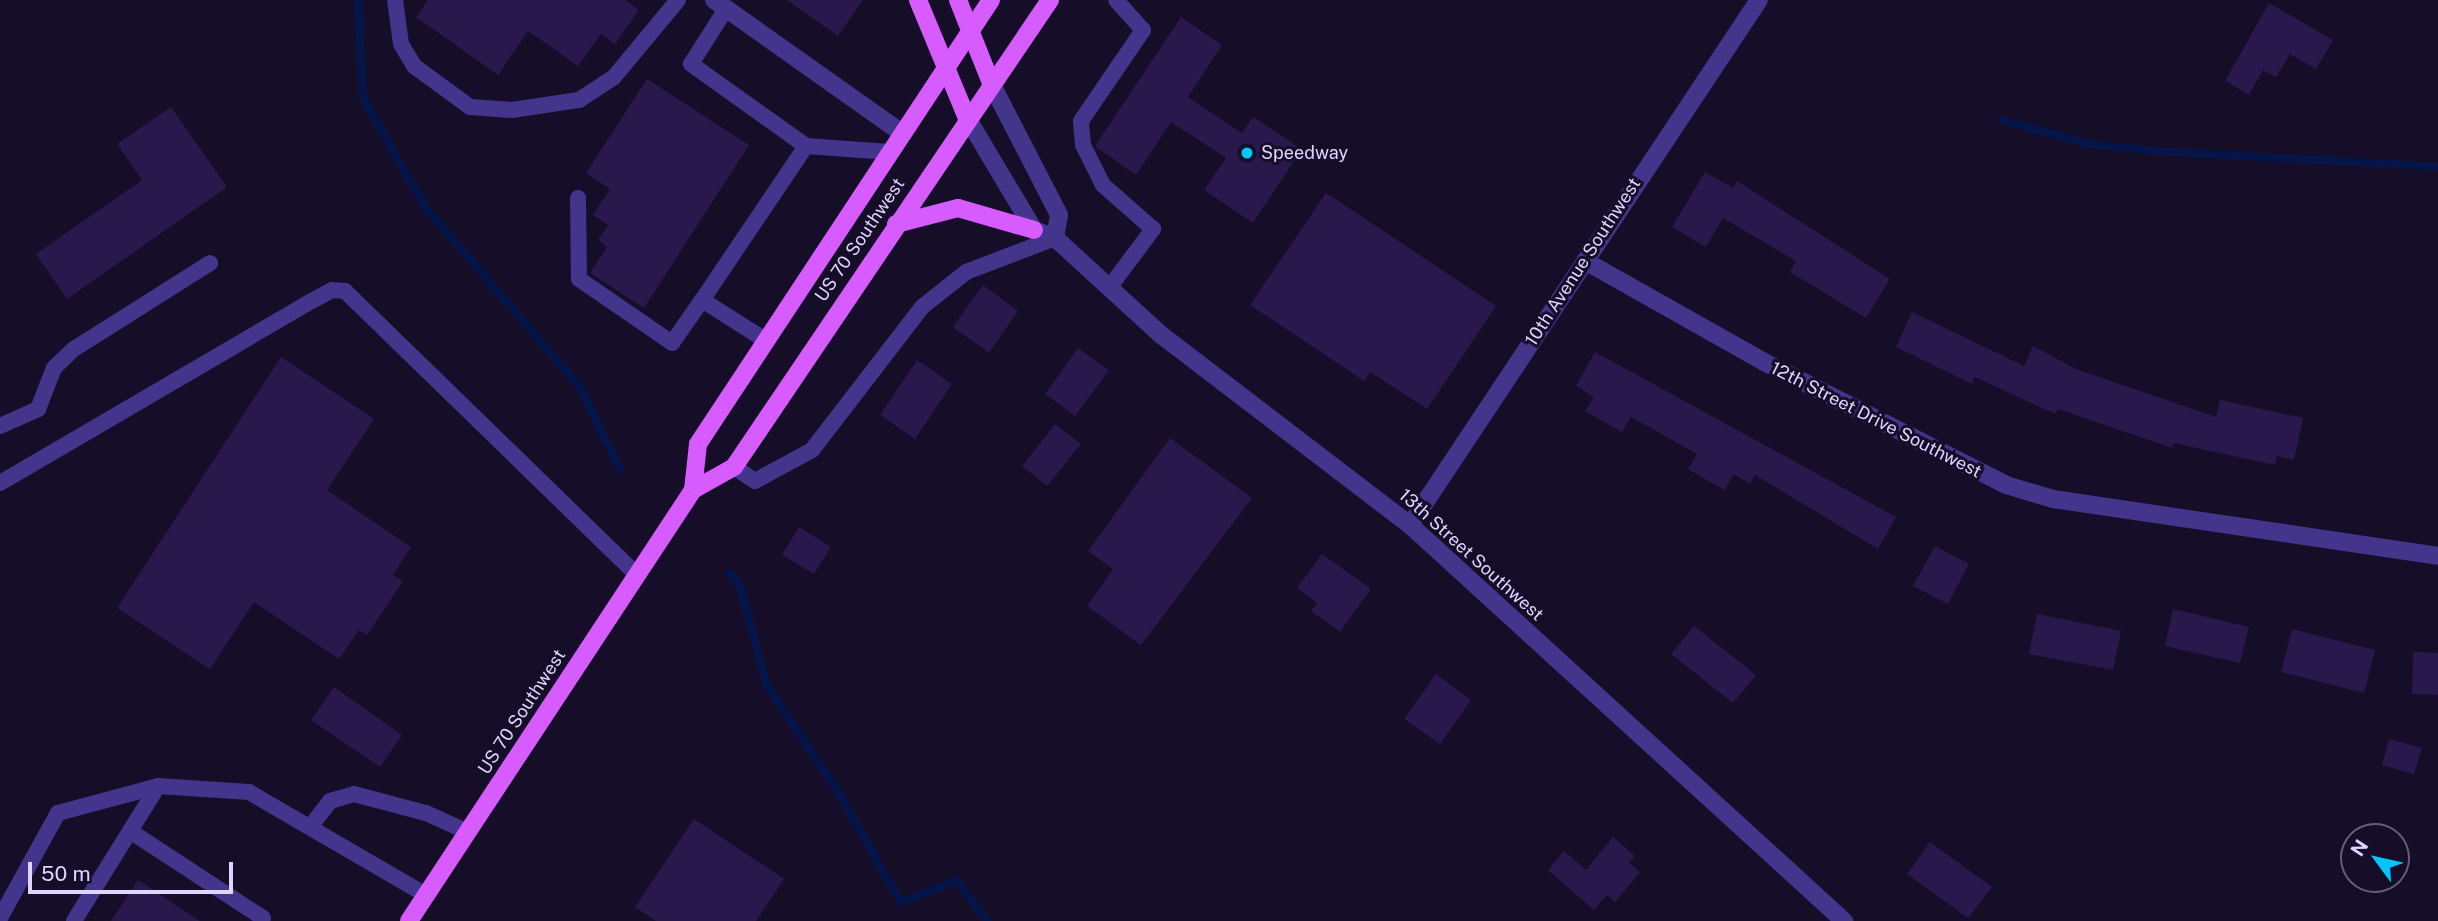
<!DOCTYPE html>
<html>
<head>
<meta charset="utf-8">
<style>
  body { margin:0 }
  #map { position:relative; width:2438px; height:921px; overflow:hidden; background:#160d29; font-family:"Public Sans",sans-serif }
  div>[style] { position:absolute }
  .stream>* { height:8px; margin:-4px; padding:0 4px; transform-origin:4px; border-radius:4px; background:#05154a }
  .building>* { inset:0; background:#29184c }
  .lane>* { height:16px; margin:-8px; padding:0 8px; transform-origin:8px; border-radius:8px; background:#43348c }
  .street>* { height:18px; margin:-9px; padding:0 9px; transform-origin:9px; border-radius:9px; background:#43348c }
  .primary>* { height:18px; margin:-9px; padding:0 9px; transform-origin:9px; border-radius:9px; background:#d75cff }
  .dots>* { width:19px; height:19px; translate:-50% -50%; box-sizing:border-box; border:4px solid #160d29; border-radius:50% }
  span { translate:-50% -50%; white-space:nowrap; text-align:center; line-height:1.15; -webkit-text-stroke:6px #160d29; paint-order:stroke }
  .poi-label { font-size:18px; color:#dfd5ff }
  .left { translate:0 -50%; text-align:left }
  .street-label { font-size:18px; color:#dfd5ff }
  .north { position:absolute; left:2340px; top:823px; width:70px; height:70px; box-sizing:border-box; background:#160d29; border:2px solid #665d7f; border-radius:50%; rotate:303deg; font-size:19px; font-weight:700; line-height:28px; text-align:center; color:#dfd5ff }
  .north::after { content:''; display:block; margin:auto; width:24px; height:32px; background:#01c5ff; clip-path:polygon(50% 0,100% 100%,50% 72%,0 100%) }
  .scale { position:absolute; left:28px; top:862px; width:205px; height:32px; box-sizing:border-box; border:4px solid #dfd5ff; border-top:0; padding-left:9px; font-size:21px; line-height:24px; white-space:nowrap; color:#dfd5ff; -webkit-text-stroke:5px #160d29; paint-order:stroke }
</style>
</head>
<body>
<div id="map">
  <div class="stream">
    <i style="left:358px;top:0;width:98px;rotate:87.1deg"></i>
    <i style="left:363px;top:98px;width:125px;rotate:60.4deg"></i>
    <i style="left:425px;top:207px;width:238px;rotate:49.3deg"></i>
    <i style="left:580px;top:387px;width:92px;rotate:64.3deg"></i>
    <i style="left:2002px;top:120px;width:89px;rotate:15.6deg"></i>
    <i style="left:2088px;top:144px;width:67px;rotate:6deg"></i>
    <i style="left:2155px;top:151px;width:283px;rotate:3.2deg"></i>
    <i style="left:729px;top:573px;width:17px;rotate:50deg"></i>
    <i style="left:740px;top:586px;width:104px;rotate:74.9deg"></i>
    <i style="left:767px;top:686px;width:137px;rotate:56.3deg"></i>
    <i style="left:843px;top:800px;width:117px;rotate:60.8deg"></i>
    <i style="left:900px;top:902px;width:61px;rotate:-20.2deg"></i>
    <i style="left:957px;top:881px;width:50px;rotate:53.1deg"></i>
  </div>
  <div class="building">
    <i style="clip-path:polygon(428px 0,625px 0,639px 10px,615px 44px,601px 34px,578px 66px,528px 31px,498px 75px,416px 17px)"></i>
    <i style="clip-path:polygon(787px 0,863px 0,838px 36px)"></i>
    <i style="clip-path:polygon(2269px 3px,2333px 40px,2316px 69px,2290px 54px,2276px 77px,2263px 70px,2249px 95px,2225px 81px)"></i>
    <i style="clip-path:polygon(1181px 17px,1222px 45px,1188px 97px,1242px 133px,1253px 117px,1302px 149px,1253px 223px,1204px 190px,1226px 158px,1171px 122px,1136px 175px,1095px 146px)"></i>
    <i style="clip-path:polygon(647px 79px,749px 145px,644px 308px,590px 273px,607px 247px,598px 240px,608px 225px,593px 215px,610px 189px,586px 173px)"></i>
    <i style="clip-path:polygon(171px 107px,227px 187px,67px 299px,36px 254px,142px 180px,117px 144px)"></i>
    <i style="clip-path:polygon(1705px 172px,1733px 188px,1737px 181px,1890px 279px,1866px 318px,1790px 272px,1796px 261px,1723px 218px,1706px 247px,1672px 227px)"></i>
    <i style="clip-path:polygon(1326px 193px,1496px 306px,1427px 409px,1370px 372px,1364px 381px,1250px 305px)"></i>
    <i style="clip-path:polygon(983px 285px,1018px 311px,989px 353px,953px 327px)"></i>
    <i style="clip-path:polygon(1912px 312px,2024px 366px,2033px 346px,2076px 369px,2216px 417px,2220px 400px,2303px 418px,2294px 460px,2277px 456px,2275px 465px,2174px 443px,2172px 448px,2058px 409px,2055px 414px,1975px 377px,1972px 384px,1896px 347px)"></i>
    <i style="clip-path:polygon(1078px 348px,1109px 370px,1075px 416px,1045px 394px)"></i>
    <i style="clip-path:polygon(1595px 352px,1896px 517px,1878px 549px,1755px 475px,1750px 484px,1734px 474px,1724px 490px,1688px 469px,1697px 454px,1631px 417px,1622px 432px,1585px 411px,1594px 397px,1576px 386px)"></i>
    <i style="clip-path:polygon(281px 357px,374px 419px,327px 490px,411px 547px,393px 575px,403px 581px,367px 635px,359px 630px,339px 659px,254px 602px,210px 669px,117px 608px)"></i>
    <i style="clip-path:polygon(917px 360px,952px 384px,915px 439px,880px 415px)"></i>
    <i style="clip-path:polygon(1055px 424px,1081px 444px,1047px 486px,1022px 466px)"></i>
    <i style="clip-path:polygon(1170px 438px,1252px 498px,1141px 645px,1087px 606px,1113px 569px,1088px 551px)"></i>
    <i style="clip-path:polygon(799px 527px,831px 547px,814px 574px,782px 555px)"></i>
    <i style="clip-path:polygon(1935px 546px,1969px 564px,1948px 604px,1913px 586px)"></i>
    <i style="clip-path:polygon(1322px 554px,1371px 589px,1340px 632px,1311px 611px,1317px 603px,1297px 588px)"></i>
    <i style="clip-path:polygon(2173px 609px,2249px 627px,2240px 663px,2165px 646px)"></i>
    <i style="clip-path:polygon(2037px 614px,2121px 631px,2113px 670px,2029px 654px)"></i>
    <i style="clip-path:polygon(1694px 626px,1756px 675px,1733px 703px,1671px 654px)"></i>
    <i style="clip-path:polygon(2292px 629px,2375px 650px,2364px 693px,2281px 672px)"></i>
    <i style="clip-path:polygon(2413px 652px,2438px 653px,2438px 695px,2412px 694px)"></i>
    <i style="clip-path:polygon(1436px 674px,1471px 700px,1440px 744px,1404px 719px)"></i>
    <i style="clip-path:polygon(334px 687px,402px 735px,380px 767px,311px 720px)"></i>
    <i style="clip-path:polygon(2389px 739px,2422px 748px,2414px 774px,2382px 765px)"></i>
    <i style="clip-path:polygon(694px 819px,784px 879px,756px 921px,656px 921px,635px 907px)"></i>
    <i style="clip-path:polygon(1613px 837px,1635px 856px,1629px 863px,1640px 872px,1615px 902px,1607px 895px,1594px 910px,1548px 870px,1564px 851px,1586px 870px)"></i>
    <i style="clip-path:polygon(1930px 842px,1992px 887px,1968px 918px,1907px 874px)"></i>
    <i style="clip-path:polygon(138px 880px,200px 921px,111px 921px)"></i>
  </div>
  <div class="lane">
    <i style="left:395px;top:0;width:44px;rotate:82.2deg"></i>
    <i style="left:401px;top:44px;width:26px;rotate:59deg"></i>
    <i style="left:414px;top:66px;width:69px;rotate:36.2deg"></i>
    <i style="left:470px;top:107px;width:42px;rotate:4.1deg"></i>
    <i style="left:512px;top:110px;width:68px;rotate:-8.5deg"></i>
    <i style="left:579px;top:100px;width:42px;rotate:-33.3deg"></i>
    <i style="left:614px;top:77px;width:100px;rotate:-50.3deg"></i>
    <i style="left:726px;top:9px;width:65px;rotate:122.5deg"></i>
    <i style="left:691px;top:64px;width:141px;rotate:35.5deg"></i>
    <i style="left:806px;top:146px;width:186px;rotate:124deg"></i>
    <i style="left:702px;top:300px;width:75px;rotate:32.4deg"></i>
    <i style="left:806px;top:146px;width:83px;rotate:4.1deg"></i>
    <i style="left:578px;top:198px;width:81px;rotate:89.3deg"></i>
    <i style="left:579px;top:279px;width:113px;rotate:34.5deg"></i>
    <i style="left:672px;top:343px;width:52px;rotate:-55.1deg"></i>
    <i style="left:1109px;top:288px;width:74px;rotate:-53.3deg"></i>
    <i style="left:1153px;top:229px;width:67px;rotate:-138.7deg"></i>
    <i style="left:1103px;top:185px;width:45px;rotate:-116.6deg"></i>
    <i style="left:1083px;top:145px;width:24px;rotate:-95deg"></i>
    <i style="left:1081px;top:121px;width:110px;rotate:-55.7deg"></i>
    <i style="left:1143px;top:30px;width:40px;rotate:-132deg"></i>
    <i style="left:0;top:426px;width:42px;rotate:-24.1deg"></i>
    <i style="left:38px;top:409px;width:44px;rotate:-68.7deg"></i>
    <i style="left:54px;top:368px;width:28px;rotate:-44deg"></i>
    <i style="left:74px;top:349px;width:161px;rotate:-32.3deg"></i>
    <i style="left:734px;top:467px;width:25px;rotate:34deg"></i>
    <i style="left:755px;top:481px;width:65px;rotate:-28.5deg"></i>
    <i style="left:812px;top:450px;width:180px;rotate:-52.4deg"></i>
    <i style="left:922px;top:307px;width:56px;rotate:-38.5deg"></i>
    <i style="left:966px;top:272px;width:95px;rotate:-20.9deg"></i>
    <i style="left:0;top:483px;width:355px;rotate:-30.3deg"></i>
    <i style="left:306px;top:304px;width:30px;rotate:-28deg"></i>
    <i style="left:332px;top:290px;width:13px;rotate:4deg"></i>
    <i style="left:345px;top:291px;width:407px;rotate:44.2deg"></i>
    <i style="left:310px;top:827px;width:33px;rotate:-52deg"></i>
    <i style="left:330px;top:801px;width:25px;rotate:-16deg"></i>
    <i style="left:354px;top:794px;width:74px;rotate:14.8deg"></i>
    <i style="left:426px;top:813px;width:46px;rotate:24.3deg"></i>
    <i style="left:130px;top:831px;width:159px;rotate:33.2deg"></i>
    <i style="left:0;top:918px;width:120px;rotate:-61.1deg"></i>
    <i style="left:58px;top:813px;width:104px;rotate:-15.1deg"></i>
    <i style="left:74px;top:921px;width:159px;rotate:-58.1deg"></i>
    <i style="left:158px;top:786px;width:91px;rotate:3.8deg"></i>
    <i style="left:249px;top:792px;width:205px;rotate:30.2deg"></i>
  </div>
  <div class="street">
    <i style="left:714px;top:0;width:230px;rotate:35.3deg"></i>
    <i style="left:991px;top:83px;width:148px;rotate:62.7deg"></i>
    <i style="left:1059px;top:215px;width:23px;rotate:100deg"></i>
    <i style="left:966px;top:116px;width:133px;rotate:59.2deg"></i>
    <i style="left:1034px;top:230px;width:22px;rotate:21deg"></i>
    <i style="left:1055px;top:238px;width:142px;rotate:42.4deg"></i>
    <i style="left:1160px;top:334px;width:315px;rotate:37.4deg"></i>
    <i style="left:1410px;top:525px;width:588px;rotate:42.38deg"></i>
    <i style="left:1585px;top:261px;width:206px;rotate:29.4deg"></i>
    <i style="left:1764px;top:362px;width:271px;rotate:26.9deg"></i>
    <i style="left:2006px;top:485px;width:49px;rotate:16.6deg"></i>
    <i style="left:2053px;top:499px;width:389px;rotate:8.4deg"></i>
    <i style="left:1410px;top:525px;width:630px;rotate:-56.39deg"></i>
  </div>
  <div class="primary">
    <i style="left:918px;top:0;width:126px;rotate:67.5deg"></i>
    <i style="left:958px;top:0;width:89px;rotate:68.3deg"></i>
    <i style="left:896px;top:224px;width:64px;rotate:-14.5deg"></i>
    <i style="left:958px;top:208px;width:79px;rotate:16.1deg"></i>
    <i style="left:693px;top:490px;width:46px;rotate:-83.8deg"></i>
    <i style="left:698px;top:444px;width:532px;rotate:-56.58deg"></i>
    <i style="left:409px;top:921px;width:516px;rotate:-56.62deg"></i>
    <i style="left:693px;top:490px;width:47px;rotate:-29.3deg"></i>
    <i style="left:734px;top:467px;width:564px;rotate:-55.92deg"></i>
  </div>
  <div class="dots">
    <i style="left:1247px;top:153px;background:#01c5ff"></i>
  </div>
  <div class="poi-label">
    <span class="left" style="left:1261px;top:153px">Speedway</span>
  </div>
  <div class="street-label">
    <span style="left:860px;top:240px;rotate:-56deg">US 70 Southwest</span>
    <span style="left:1583px;top:262px;rotate:-57deg">10th Avenue Southwest</span>
    <span style="left:1876px;top:420px;rotate:27deg">12th Street Drive Southwest</span>
    <span style="left:1471px;top:555px;rotate:42deg">13th Street Southwest</span>
    <span style="left:522px;top:712px;rotate:-57deg">US 70 Southwest</span>
  </div>
  <div class="north">N</div>
  <div class="scale">50 m</div>
</div>
</body>
</html>
